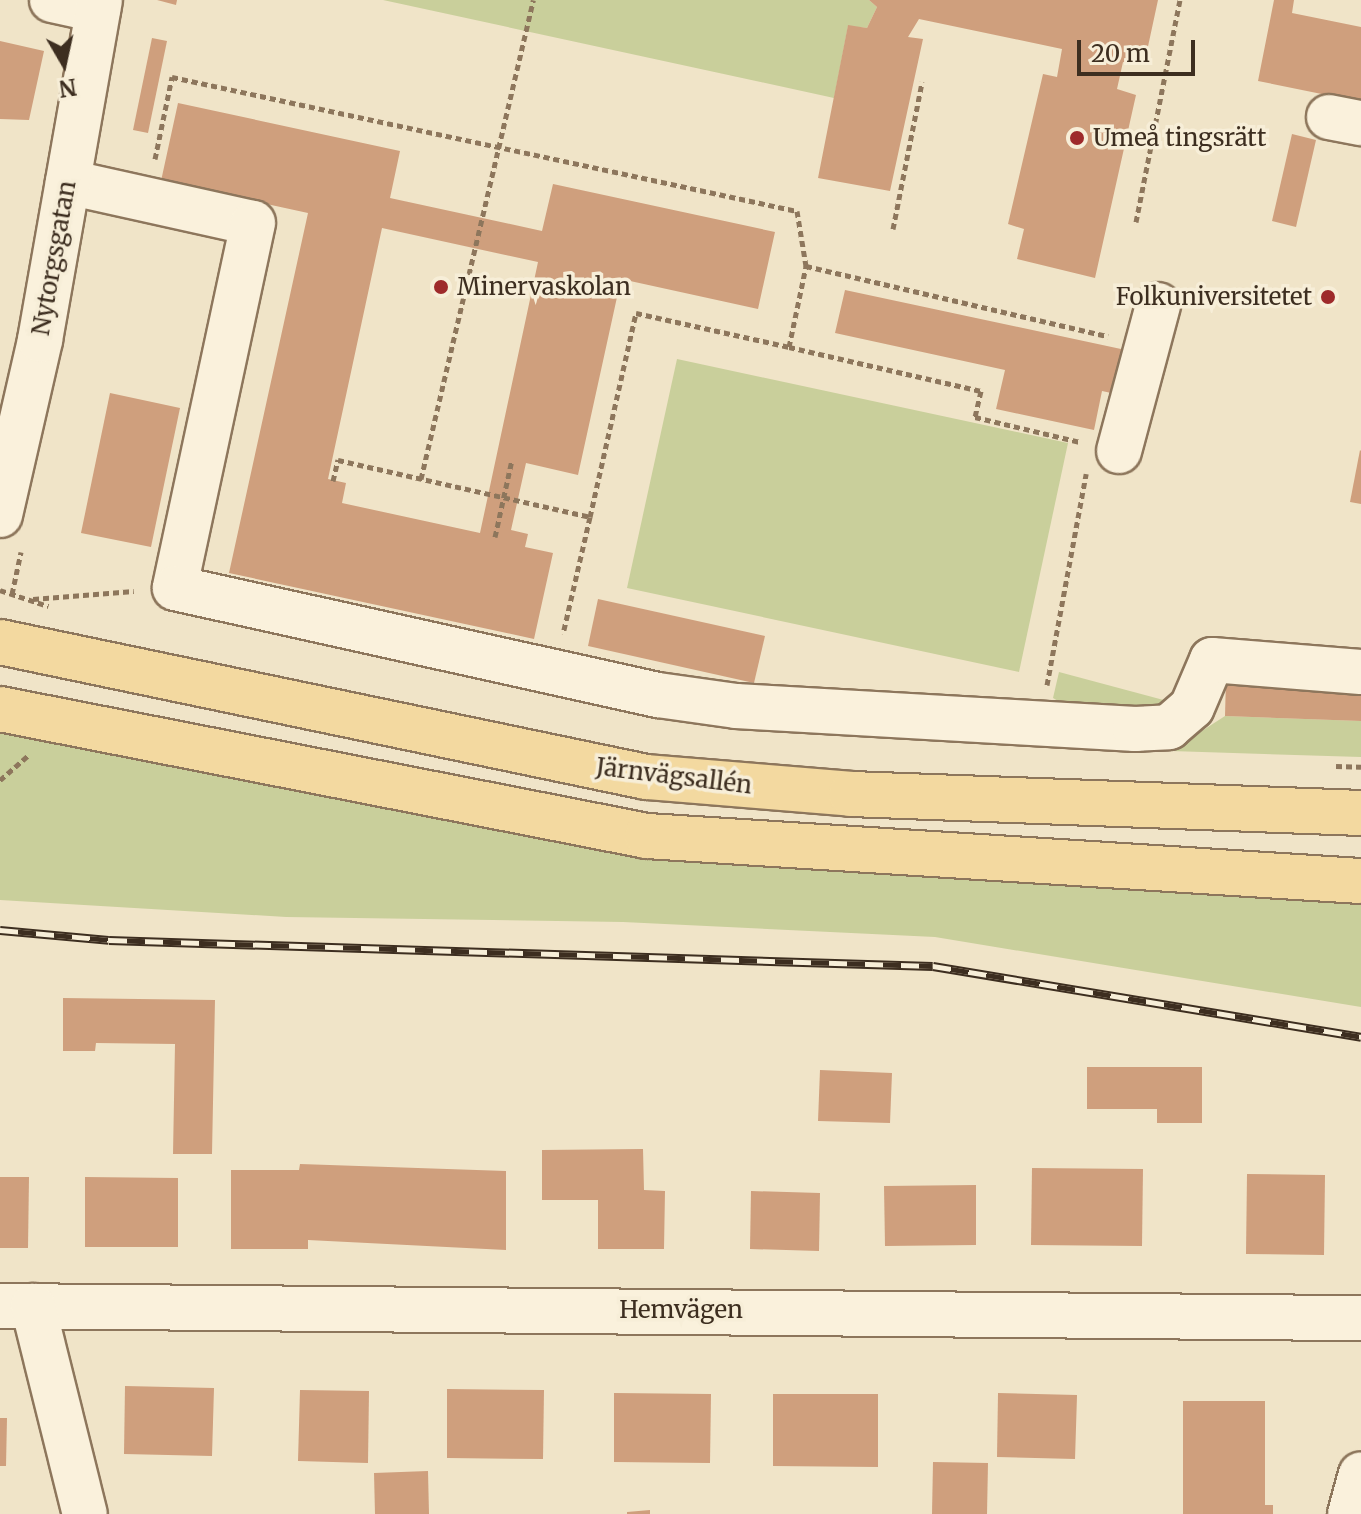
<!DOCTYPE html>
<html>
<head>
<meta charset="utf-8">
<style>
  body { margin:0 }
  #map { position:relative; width:1361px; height:1514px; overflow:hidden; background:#f0e4c8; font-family:Merriweather,serif }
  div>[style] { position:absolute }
  .green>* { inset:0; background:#c9cf9b }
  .building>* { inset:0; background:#cf9f7d }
  .path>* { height:5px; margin-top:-2.5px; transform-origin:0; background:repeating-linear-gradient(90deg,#8d765c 0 6px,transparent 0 10px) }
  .roads { filter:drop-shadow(2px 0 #8d765c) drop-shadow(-2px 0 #8d765c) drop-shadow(0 2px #8d765c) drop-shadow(0 -2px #8d765c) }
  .minor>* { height:44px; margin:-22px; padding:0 22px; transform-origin:22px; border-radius:22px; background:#faf1dc }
  .major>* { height:44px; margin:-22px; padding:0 22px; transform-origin:22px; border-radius:22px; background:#f3d9a0 }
  .rail>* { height:9px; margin-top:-4.5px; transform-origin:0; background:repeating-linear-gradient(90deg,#f7eed8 0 18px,#3d2e20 0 36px); box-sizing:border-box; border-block:2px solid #3d2e20 }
  .dots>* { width:22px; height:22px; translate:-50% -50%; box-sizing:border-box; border:4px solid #f7eed8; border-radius:50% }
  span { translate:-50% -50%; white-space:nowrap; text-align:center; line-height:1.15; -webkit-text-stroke:7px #f7eed8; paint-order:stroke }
  .poi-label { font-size:24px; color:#3d2e20 }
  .left { translate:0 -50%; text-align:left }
  .right { translate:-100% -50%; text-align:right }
  .street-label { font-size:24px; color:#3d2e20 }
  .north { position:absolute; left:24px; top:24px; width:80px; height:80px; -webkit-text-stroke:6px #f7eed8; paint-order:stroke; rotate:171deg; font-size:22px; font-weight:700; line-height:32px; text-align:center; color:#3d2e20 }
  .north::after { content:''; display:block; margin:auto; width:28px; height:36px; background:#3d2e20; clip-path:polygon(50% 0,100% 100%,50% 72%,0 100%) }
  .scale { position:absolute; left:1077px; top:40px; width:118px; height:36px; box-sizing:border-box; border:4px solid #3d2e20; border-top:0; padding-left:10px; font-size:24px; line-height:28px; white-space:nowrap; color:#3d2e20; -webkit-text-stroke:6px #f7eed8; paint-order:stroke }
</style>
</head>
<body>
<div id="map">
  <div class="green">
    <i style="clip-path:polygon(383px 0,869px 0,877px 7px,867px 28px,848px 26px,834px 98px)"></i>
    <i style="clip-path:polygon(677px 359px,1068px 443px,1019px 672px,627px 588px)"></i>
    <i style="clip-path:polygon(1059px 672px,1171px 702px,1159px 712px,1070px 708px,1053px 698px)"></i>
    <i style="clip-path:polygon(0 709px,470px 799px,1361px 881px,1361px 1007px,935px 937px,623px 922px,286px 917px,0 900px)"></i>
    <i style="clip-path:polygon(1225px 716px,1361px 721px,1361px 757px,1171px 751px)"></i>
  </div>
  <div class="building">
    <i style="clip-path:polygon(157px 0,177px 0,176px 5px)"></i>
    <i style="clip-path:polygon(869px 0,1158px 0,1144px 65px,1123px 62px,1117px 89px,1136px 95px,1095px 278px,1017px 259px,1024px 229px,1008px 224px,1043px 74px,1057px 77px,1062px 49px,919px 19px,908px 37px,923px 39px,890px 191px,818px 178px,848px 25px,867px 28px,877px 7px)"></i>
    <i style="clip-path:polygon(1274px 0,1294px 0,1292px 13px,1361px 27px,1361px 102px,1258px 81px)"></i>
    <i style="clip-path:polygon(152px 38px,167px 41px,148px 133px,133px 130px)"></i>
    <i style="clip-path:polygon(0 41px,44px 51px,29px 120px,0 119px)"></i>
    <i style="clip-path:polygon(evenodd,178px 103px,400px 151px,390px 198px,542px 231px,553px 184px,775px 232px,758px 309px,621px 279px,578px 475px,526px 463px,511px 530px,528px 534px,525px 547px,553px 553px,534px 639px,229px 573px,308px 213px,161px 181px,178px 103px,382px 228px,538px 262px,480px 533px,342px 503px,346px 483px,328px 479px,382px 228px)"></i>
    <i style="clip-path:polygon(1292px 134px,1316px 140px,1296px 227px,1272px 221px)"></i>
    <i style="clip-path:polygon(845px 290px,1135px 352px,1125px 396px,1102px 391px,1094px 430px,996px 409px,1005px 370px,835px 333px)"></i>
    <i style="clip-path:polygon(110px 393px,180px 408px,151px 547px,81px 533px)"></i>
    <i style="clip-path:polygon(1360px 450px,1361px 451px,1361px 504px,1350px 502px)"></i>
    <i style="clip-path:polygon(598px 599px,765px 636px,754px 683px,588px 646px)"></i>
    <i style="clip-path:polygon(1226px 679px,1361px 685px,1361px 721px,1225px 716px)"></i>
    <i style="clip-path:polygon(63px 998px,215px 1000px,212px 1154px,173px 1154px,175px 1044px,96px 1043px,95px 1051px,63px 1051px)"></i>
    <i style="clip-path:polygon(1087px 1067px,1202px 1067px,1202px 1123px,1157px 1123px,1157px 1109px,1087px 1109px)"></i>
    <i style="clip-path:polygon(820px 1070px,892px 1073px,890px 1123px,818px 1121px)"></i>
    <i style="clip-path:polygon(643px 1149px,644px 1190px,665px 1191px,664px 1249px,598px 1249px,598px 1200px,542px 1200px,542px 1150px)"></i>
    <i style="clip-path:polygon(300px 1164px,506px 1171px,506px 1250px,308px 1240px,308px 1249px,231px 1249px,231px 1170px,299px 1170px)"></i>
    <i style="clip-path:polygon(1032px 1168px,1143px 1169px,1142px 1246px,1031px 1245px)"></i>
    <i style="clip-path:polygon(1247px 1174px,1325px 1175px,1324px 1255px,1246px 1254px)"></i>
    <i style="clip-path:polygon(0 1177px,29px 1177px,28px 1248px,0 1248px)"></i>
    <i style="clip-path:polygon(85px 1177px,178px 1178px,178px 1247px,85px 1247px)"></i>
    <i style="clip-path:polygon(976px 1185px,976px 1245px,885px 1246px,884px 1186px)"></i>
    <i style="clip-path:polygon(751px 1191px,820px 1193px,819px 1251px,750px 1249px)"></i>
    <i style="clip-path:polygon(125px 1386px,214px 1388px,212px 1456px,124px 1454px)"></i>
    <i style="clip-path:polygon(447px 1389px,544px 1390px,543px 1459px,447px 1458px)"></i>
    <i style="clip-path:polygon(300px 1390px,369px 1391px,368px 1463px,298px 1461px)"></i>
    <i style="clip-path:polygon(614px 1393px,711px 1394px,710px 1463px,614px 1462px)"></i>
    <i style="clip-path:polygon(998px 1393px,1077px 1395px,1075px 1459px,997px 1457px)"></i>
    <i style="clip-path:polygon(773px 1394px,878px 1394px,878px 1467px,773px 1466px)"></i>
    <i style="clip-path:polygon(1183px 1401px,1265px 1401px,1265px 1505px,1273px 1505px,1273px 1514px,1183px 1514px)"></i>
    <i style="clip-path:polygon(0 1418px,7px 1418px,6px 1466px,0 1466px)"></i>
    <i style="clip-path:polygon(933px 1462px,988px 1463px,987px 1514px,932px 1514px)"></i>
    <i style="clip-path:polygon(428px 1471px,429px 1514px,375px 1514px,374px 1473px)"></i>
    <i style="clip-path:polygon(650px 1510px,650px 1514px,627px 1514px,627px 1512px)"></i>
  </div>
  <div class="path">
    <i style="left:155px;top:159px;width:84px;rotate:-78.3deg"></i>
    <i style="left:172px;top:77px;width:639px;rotate:12.1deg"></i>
    <i style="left:797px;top:211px;width:56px;rotate:80.7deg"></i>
    <i style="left:1136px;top:222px;width:226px;rotate:-78.8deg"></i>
    <i style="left:893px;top:229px;width:150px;rotate:-78.8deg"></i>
    <i style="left:789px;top:347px;width:197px;rotate:12.9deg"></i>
    <i style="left:981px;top:391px;width:27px;rotate:103deg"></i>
    <i style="left:975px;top:417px;width:108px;rotate:13.4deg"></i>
    <i style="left:421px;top:479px;width:492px;rotate:-76.8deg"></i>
    <i style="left:333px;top:481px;width:22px;rotate:-77deg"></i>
    <i style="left:338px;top:460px;width:258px;rotate:12.7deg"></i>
    <i style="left:590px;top:517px;width:120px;rotate:103deg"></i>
    <i style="left:590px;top:517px;width:209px;rotate:-77.3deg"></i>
    <i style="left:636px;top:313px;width:157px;rotate:12.5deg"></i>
    <i style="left:789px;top:347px;width:83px;rotate:-78.1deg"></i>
    <i style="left:806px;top:266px;width:310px;rotate:13.1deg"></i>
    <i style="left:495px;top:537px;width:79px;rotate:-77.6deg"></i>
    <i style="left:0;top:590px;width:51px;rotate:18.4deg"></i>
    <i style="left:12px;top:594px;width:43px;rotate:-77.9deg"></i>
    <i style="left:33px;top:599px;width:101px;rotate:-4.5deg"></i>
    <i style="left:1047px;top:685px;width:215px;rotate:-79.5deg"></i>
    <i style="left:1336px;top:766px;width:25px;rotate:2deg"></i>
    <i style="left:0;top:780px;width:37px;rotate:-41deg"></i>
  </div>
  <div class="roads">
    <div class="minor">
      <i style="left:52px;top:0;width:47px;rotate:12.3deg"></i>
      <i style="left:1329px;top:117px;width:33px;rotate:11deg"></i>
      <i style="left:68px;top:182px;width:189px;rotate:12.5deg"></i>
      <i style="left:253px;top:223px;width:373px;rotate:102.1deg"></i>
      <i style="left:175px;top:588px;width:495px;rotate:12.5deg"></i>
      <i style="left:658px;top:695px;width:79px;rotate:8deg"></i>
      <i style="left:736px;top:706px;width:400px;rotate:3.3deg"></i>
      <i style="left:1135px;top:729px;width:34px;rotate:-3deg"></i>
      <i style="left:1169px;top:727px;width:30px;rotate:-41deg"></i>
      <i style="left:1192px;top:707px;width:51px;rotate:-66.9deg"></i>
      <i style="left:1212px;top:660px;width:149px;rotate:4.6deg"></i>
      <i style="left:1119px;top:451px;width:151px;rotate:-75deg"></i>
      <i style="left:0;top:515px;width:180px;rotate:-77.1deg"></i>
      <i style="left:40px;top:340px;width:345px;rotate:-80deg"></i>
      <i style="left:0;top:1306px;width:1361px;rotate:0.51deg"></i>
      <i style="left:33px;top:1306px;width:214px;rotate:76deg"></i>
      <i style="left:1350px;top:1514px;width:41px;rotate:-74.6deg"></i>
    </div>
    <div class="major">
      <i style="left:0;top:642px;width:660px;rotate:11.8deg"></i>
      <i style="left:646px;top:777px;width:206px;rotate:4.7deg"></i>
      <i style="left:851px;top:794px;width:510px;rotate:2.13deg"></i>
      <i style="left:0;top:709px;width:659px;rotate:11.11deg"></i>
      <i style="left:647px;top:836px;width:715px;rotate:3.61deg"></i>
    </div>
  </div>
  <div class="rail">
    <i style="left:0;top:930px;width:109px;rotate:5.2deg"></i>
    <i style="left:109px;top:940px;width:824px;rotate:1.81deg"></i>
    <i style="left:933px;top:966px;width:434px;rotate:9.4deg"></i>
  </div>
  <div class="dots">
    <i style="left:1077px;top:138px;background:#9e2a2b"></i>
    <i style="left:441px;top:287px;background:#9e2a2b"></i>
    <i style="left:1328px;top:297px;background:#9e2a2b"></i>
  </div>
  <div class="poi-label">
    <span class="left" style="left:1093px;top:138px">Umeå tingsrätt</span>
    <span class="left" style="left:457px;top:287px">Minervaskolan</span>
    <span class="right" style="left:1312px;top:297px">Folkuniversitetet</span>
  </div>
  <div class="street-label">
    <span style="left:54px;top:258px;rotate:-80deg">Nytorgsgatan</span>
    <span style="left:674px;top:776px;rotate:7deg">Järnvägsallén</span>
    <span style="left:681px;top:1310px">Hemvägen</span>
  </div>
  <div class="north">N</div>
  <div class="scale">20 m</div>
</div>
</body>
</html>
